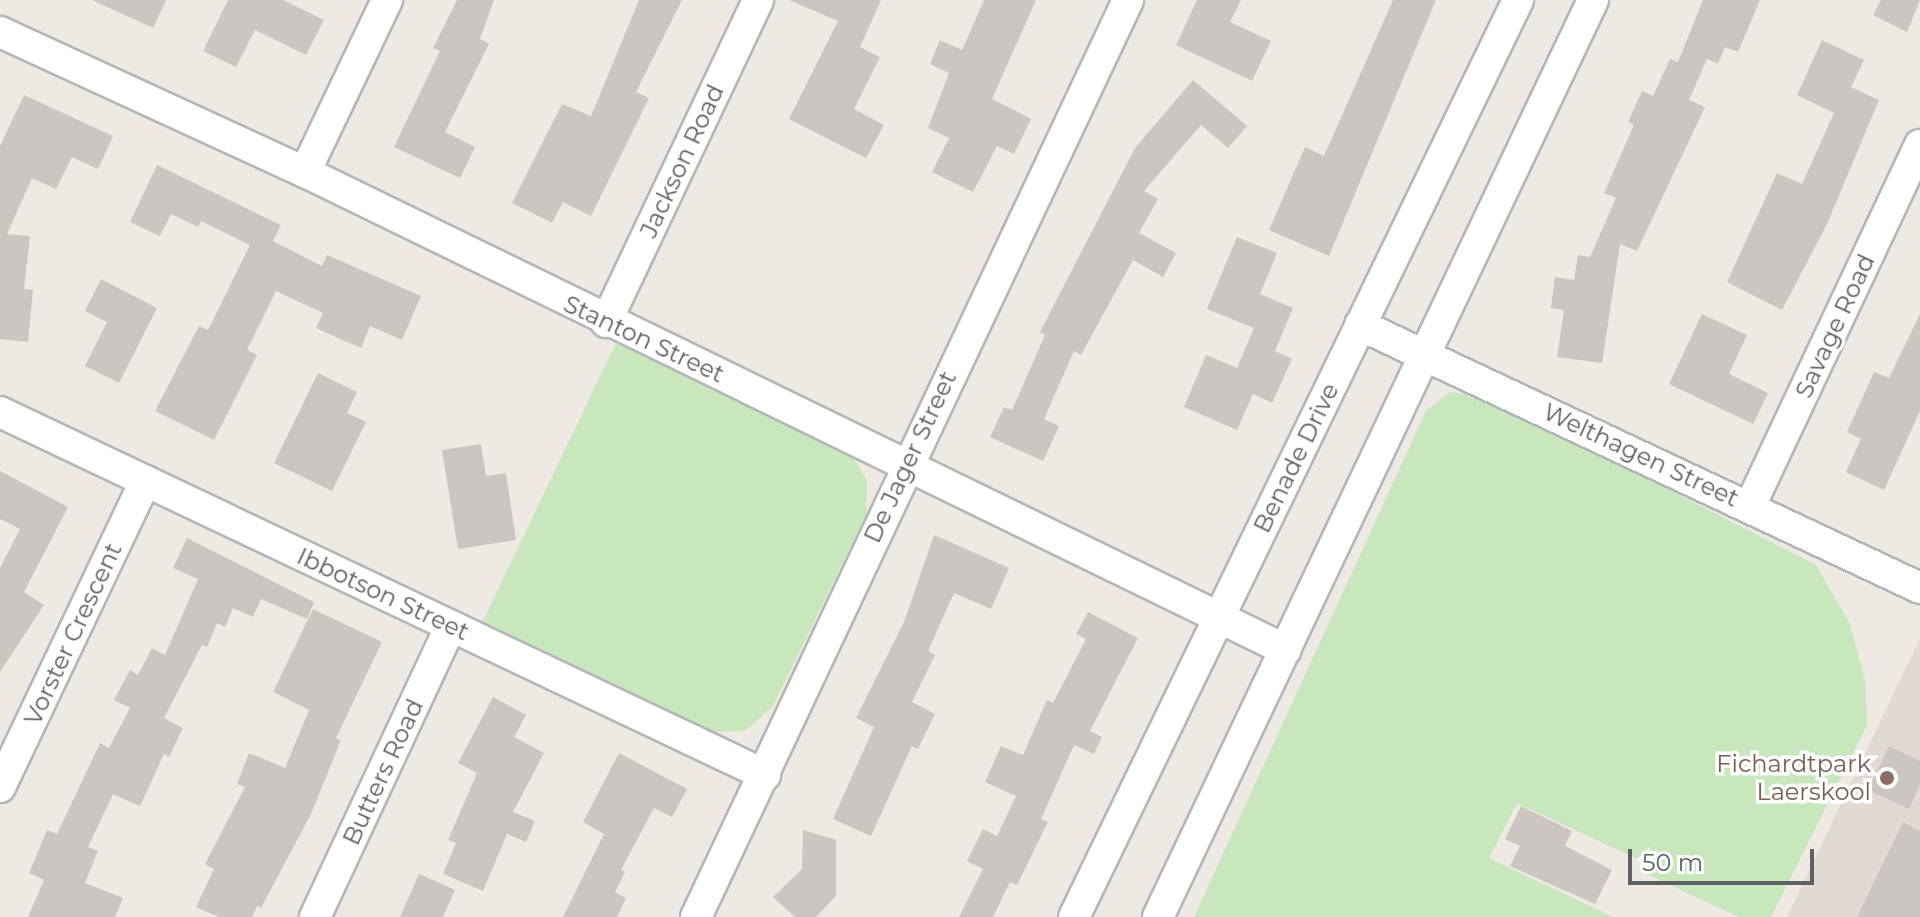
<!DOCTYPE html>
<html>
<head>
<meta charset="utf-8">
<style>
  body { margin:0 }
  #map { position:relative; width:1920px; height:917px; overflow:hidden; background:#eee9e2; font-family:Montserrat,sans-serif }
  div>[style] { position:absolute }
  .education>* { inset:0; background:#e0dad3 }
  .green>* { inset:0; background:#c8e7bd }
  .building>* { inset:0; background:#cbc6c1 }
  .roads { filter:drop-shadow(2px 0 #b3b7ba) drop-shadow(-2px 0 #b3b7ba) drop-shadow(0 2px #b3b7ba) drop-shadow(0 -2px #b3b7ba) }
  .minor>* { height:30px; margin:-15px; padding:0 15px; transform-origin:15px; border-radius:15px; background:#fff }
  .dots>* { width:22px; height:22px; translate:-50% -50%; box-sizing:border-box; border:4px solid #fff; border-radius:50% }
  span { translate:-50% -50%; white-space:nowrap; text-align:center; line-height:1.15; -webkit-text-stroke:7px #fff; paint-order:stroke }
  .street-label { font-size:24px; color:#5b6164 }
  .education-label { font-size:24px; color:#785e54 }
  .right { translate:-100% -50%; text-align:right }
  .scale { position:absolute; left:1628px; top:849px; width:186px; height:36px; box-sizing:border-box; border:4px solid #5b6164; border-top:0; padding-left:10px; font-size:24px; line-height:28px; white-space:nowrap; color:#5b6164; -webkit-text-stroke:6px #fff; paint-order:stroke }
</style>
</head>
<body>
<div id="map">
  <div class="education">
    <i style="clip-path:polygon(1920px 638px,1920px 917px,1787px 917px)"></i>
  </div>
  <div class="green">
    <i style="clip-path:polygon(616px 343px,852px 455px,867px 481px,866px 515px,773px 706px,745px 731px,702px 732px,482px 623px)"></i>
    <i style="clip-path:polygon(1450px 392px,1488px 397px,1816px 565px,1850px 624px,1865px 680px,1867px 725px,1771px 917px,1739px 917px,1638px 870px,1642px 861px,1517px 803px,1489px 858px,1613px 917px,1194px 917px,1426px 411px)"></i>
  </div>
  <div class="building">
    <i style="clip-path:polygon(92px 0,166px 0,153px 28px)"></i>
    <i style="clip-path:polygon(228px 0,283px 0,324px 20px,306px 55px,255px 30px,236px 67px,203px 51px)"></i>
    <i style="clip-path:polygon(457px 0,494px 0,480px 39px,489px 44px,445px 132px,475px 147px,460px 178px,394px 147px,440px 51px,433px 48px)"></i>
    <i style="clip-path:polygon(639px 0,682px 0,636px 92px,649px 98px,591px 216px,563px 202px,552px 223px,512px 203px,562px 104px,591px 116px)"></i>
    <i style="clip-path:polygon(789px 0,881px 0,860px 47px,880px 57px,854px 109px,884px 125px,866px 158px,789px 119px,838px 21px)"></i>
    <i style="clip-path:polygon(984px 0,1036px 0,992px 99px,1031px 119px,1014px 154px,997px 146px,973px 192px,932px 172px,949px 138px,928px 128px,949px 73px,930px 64px,940px 40px,962px 50px)"></i>
    <i style="clip-path:polygon(1197px 0,1241px 0,1230px 22px,1271px 41px,1252px 81px,1176px 45px)"></i>
    <i style="clip-path:polygon(1393px 0,1436px 0,1329px 256px,1269px 230px,1305px 147px,1324px 156px)"></i>
    <i style="clip-path:polygon(1703px 0,1760px 0,1738px 52px,1725px 47px,1718px 64px,1707px 59px,1689px 100px,1705px 107px,1637px 251px,1620px 244px,1602px 363px,1557px 357px,1564px 310px,1551px 308px,1555px 277px,1574px 280px,1578px 255px,1590px 257px,1616px 198px,1604px 193px,1634px 125px,1628px 122px,1642px 91px,1653px 96px,1670px 59px,1678px 62px)"></i>
    <i style="clip-path:polygon(1881px 0,1920px 0,1907px 32px,1873px 15px)"></i>
    <i style="clip-path:polygon(1822px 40px,1864px 60px,1851px 87px,1879px 100px,1827px 224px,1782px 310px,1727px 282px,1777px 173px,1802px 184px,1834px 113px,1797px 95px)"></i>
    <i style="clip-path:polygon(1193px 80px,1247px 126px,1228px 148px,1201px 125px,1144px 191px,1158px 199px,1139px 233px,1176px 253px,1163px 277px,1133px 260px,1081px 355px,1074px 351px,1044px 419px,1059px 426px,1043px 461px,990px 437px,1004px 407px,1012px 410px,1045px 335px,1040px 332px,1135px 148px)"></i>
    <i style="clip-path:polygon(24px 95px,113px 136px,98px 169px,72px 157px,56px 189px,32px 178px,7px 234px,30px 236px,24px 289px,33px 290px,28px 342px,0 339px,0 146px)"></i>
    <i style="clip-path:polygon(157px 165px,281px 225px,273px 241px,322px 266px,327px 255px,421px 296px,402px 340px,370px 326px,361px 348px,316px 328px,323px 313px,276px 291px,247px 350px,257px 355px,214px 440px,155px 411px,199px 326px,208px 330px,250px 245px,201px 221px,198px 227px,171px 214px,160px 236px,130px 222px)"></i>
    <i style="clip-path:polygon(1237px 237px,1277px 253px,1260px 294px,1293px 308px,1275px 351px,1292px 359px,1272px 403px,1253px 394px,1237px 430px,1184px 407px,1206px 355px,1237px 368px,1254px 328px,1207px 309px)"></i>
    <i style="clip-path:polygon(101px 279px,157px 308px,119px 383px,85px 366px,107px 322px,85px 311px)"></i>
    <i style="clip-path:polygon(1702px 314px,1747px 335px,1729px 374px,1768px 393px,1753px 424px,1669px 384px)"></i>
    <i style="clip-path:polygon(1920px 314px,1920px 411px,1884px 490px,1846px 472px,1861px 439px,1847px 432px,1874px 372px,1889px 378px)"></i>
    <i style="clip-path:polygon(318px 373px,357px 392px,347px 413px,366px 422px,332px 491px,274px 463px)"></i>
    <i style="clip-path:polygon(481px 444px,486px 476px,506px 473px,516px 540px,458px 549px,442px 450px)"></i>
    <i style="clip-path:polygon(0 471px,68px 507px,24px 592px,44px 605px,0 672px,0 568px,20px 529px,0 519px)"></i>
    <i style="clip-path:polygon(934px 535px,1009px 568px,991px 609px,954px 593px,928px 651px,935px 655px,912px 702px,935px 714px,918px 749px,912px 746px,871px 836px,833px 819px,874px 727px,856px 718px,904px 622px)"></i>
    <i style="clip-path:polygon(187px 538px,314px 602px,307px 619px,261px 599px,253px 617px,233px 608px,225px 627px,217px 623px,207px 647px,202px 645px,164px 718px,183px 728px,169px 757px,164px 754px,140px 806px,113px 794px,88px 847px,98px 851px,85px 883px,123px 898px,115px 917px,28px 917px,44px 880px,29px 873px,47px 830px,57px 834px,100px 743px,109px 748px,130px 708px,114px 700px,130px 670px,138px 675px,152px 648px,165px 655px,198px 579px,173px 568px)"></i>
    <i style="clip-path:polygon(313px 609px,382px 642px,336px 738px,341px 740px,311px 814px,261px 908px,257px 906px,252px 917px,219px 917px,196px 907px,214px 869px,205px 864px,245px 787px,237px 784px,249px 753px,285px 768px,309px 710px,273px 692px)"></i>
    <i style="clip-path:polygon(1088px 612px,1138px 638px,1090px 731px,1102px 737px,1094px 754px,1074px 745px,1041px 819px,1048px 822px,1017px 885px,1010px 882px,993px 917px,959px 917px,983px 869px,967px 861px,983px 829px,997px 836px,1016px 796px,985px 782px,1001px 746px,1023px 755px,1047px 700px,1053px 703px,1086px 639px,1076px 634px)"></i>
    <i style="clip-path:polygon(493px 697px,526px 715px,514px 737px,544px 753px,513px 812px,535px 821px,526px 842px,507px 834px,483px 891px,443px 874px,456px 843px,448px 840px,477px 773px,458px 763px)"></i>
    <i style="clip-path:polygon(1889px 746px,1920px 761px,1920px 785px,1909px 809px,1868px 790px)"></i>
    <i style="clip-path:polygon(619px 753px,687px 789px,672px 817px,654px 808px,621px 870px,625px 872px,615px 892px,626px 898px,617px 917px,563px 917px,604px 834px,583px 822px)"></i>
    <i style="clip-path:polygon(1521px 806px,1572px 831px,1565px 846px,1612px 870px,1595px 904px,1510px 866px,1520px 846px,1505px 839px)"></i>
    <i style="clip-path:polygon(1903px 822px,1920px 831px,1920px 917px,1857px 917px)"></i>
    <i style="clip-path:polygon(803px 830px,836px 840px,836px 896px,816px 917px,795px 917px,773px 897px,802px 869px)"></i>
    <i style="clip-path:polygon(419px 874px,455px 890px,443px 917px,400px 917px)"></i>
  </div>
  <div class="roads">
    <div class="minor">
      <i style="left:0;top:32px;width:336px;rotate:24.7deg"></i>
      <i style="left:305px;top:172px;width:1091px;rotate:25.98deg"></i>
      <i style="left:305px;top:172px;width:191px;rotate:-64.5deg"></i>
      <i style="left:606px;top:322px;width:356px;rotate:-64.7deg"></i>
      <i style="left:1360px;top:325px;width:619px;rotate:25.16deg"></i>
      <i style="left:0;top:412px;width:847px;rotate:25.38deg"></i>
      <i style="left:1750px;top:506px;width:399px;rotate:-64.8deg"></i>
      <i style="left:0;top:787px;width:339px;rotate:-64.6deg"></i>
      <i style="left:315px;top:917px;width:321px;rotate:-65deg"></i>
      <i style="left:696px;top:917px;width:1014px;rotate:-64.77deg"></i>
      <i style="left:1074px;top:917px;width:1019px;rotate:-64.16deg"></i>
      <i style="left:1158px;top:917px;width:1015px;rotate:-64.62deg"></i>
    </div>
  </div>
  <div class="dots">
    <i style="left:1887px;top:778px;background:#8d6e63"></i>
  </div>
  <div class="street-label">
    <span style="left:682px;top:161px;rotate:-65deg">Jackson Road</span>
    <span style="left:1835px;top:326px;rotate:-65deg">Savage Road</span>
    <span style="left:644px;top:339px;rotate:25deg">Stanton Street</span>
    <span style="left:1641px;top:455px;rotate:25deg">Welthagen Street</span>
    <span style="left:910px;top:457px;rotate:-65deg">De Jager Street</span>
    <span style="left:1296px;top:458px;rotate:-64deg">Benade Drive</span>
    <span style="left:383px;top:594px;rotate:25deg">Ibbotson Street</span>
    <span style="left:73px;top:634px;rotate:-65deg">Vorster Crescent</span>
    <span style="left:383px;top:772px;rotate:-65deg">Butters Road</span>
  </div>
  <div class="education-label">
    <span class="right" style="left:1871px;top:778px">Fichardtpark<br>Laerskool</span>
  </div>
  <div class="scale">50 m</div>
</div>
</body>
</html>
